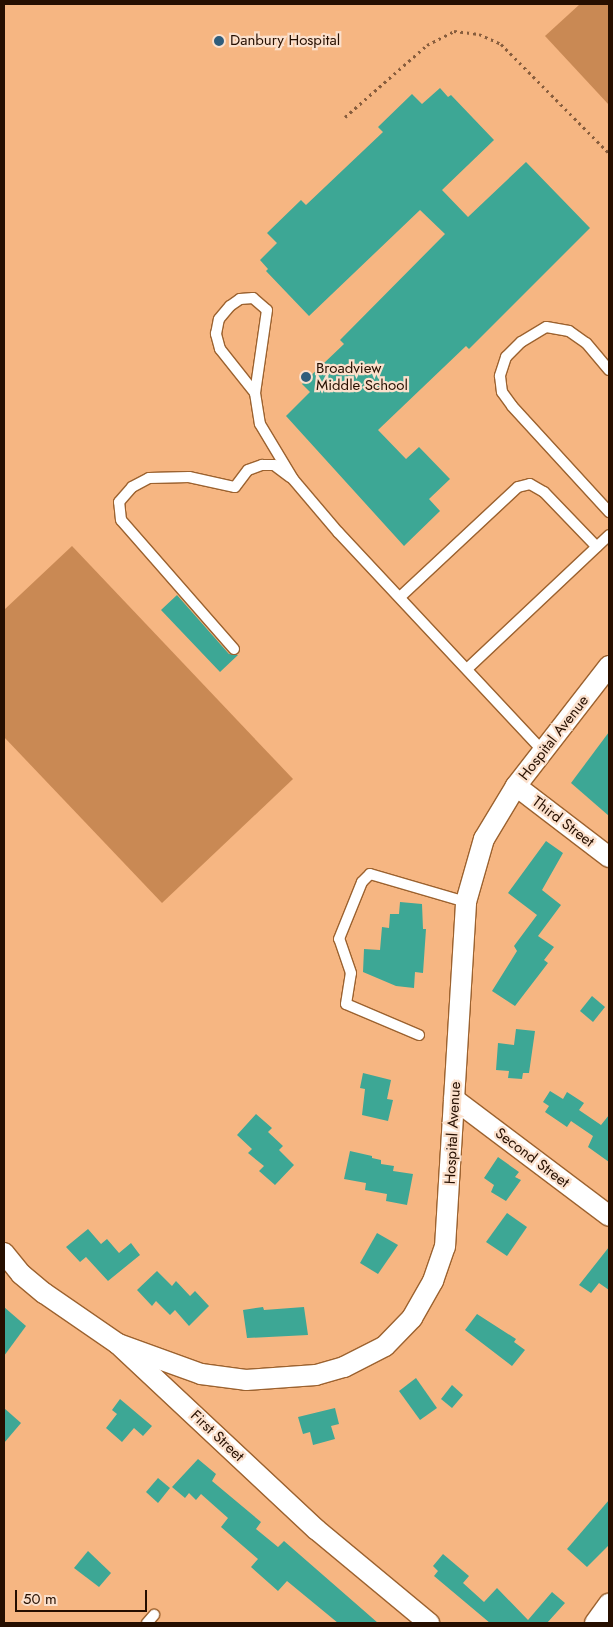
<!DOCTYPE html>
<html>
<head>
<meta charset="utf-8">
<style>
  body { margin:0 }
  #map { position:relative; width:613px; height:1627px; overflow:hidden; background:#f6b682; font-family:Jost,sans-serif }
  div>[style] { position:absolute }
  .green>* { inset:0; background:#c98954 }
  .building>* { inset:0; background:#3da795 }
  .path>* { height:3px; margin-top:-1.5px; transform-origin:0; background:repeating-linear-gradient(90deg,#875d3d 0 2.5px,transparent 0 6.5px) }
  .roads { filter:drop-shadow(1px 0 #9c622f) drop-shadow(-1px 0 #9c622f) drop-shadow(0 1px #9c622f) drop-shadow(0 -1px #9c622f) }
  .service>* { height:10px; margin:-5px; padding:0 5px; transform-origin:5px; border-radius:5px; background:#fff }
  .minor>* { height:20px; margin:-10px; padding:0 10px; transform-origin:10px; border-radius:10px; background:#fff }
  .dots>* { width:14px; height:14px; translate:-50% -50%; box-sizing:border-box; border:2px solid #fbe0cc; border-radius:50% }
  span { translate:-50% -50%; white-space:nowrap; text-align:center; line-height:1.15; -webkit-text-stroke:4.5px #fbe0cc; paint-order:stroke }
  .poi-label { font-size:15px; color:#260f00 }
  .left { translate:0 -50%; text-align:left }
  .street-label { font-size:15px; color:#260f00 }
  .frame { position:absolute; inset:0; border:5px solid #260f00; pointer-events:none }
  .scale { position:absolute; left:15px; top:1590px; width:132px; height:22px; box-sizing:border-box; border:2px solid #260f00; border-top:0; padding-left:6px; font-size:15px; line-height:18px; white-space:nowrap; color:#260f00; -webkit-text-stroke:4px #fbe0cc; paint-order:stroke }
</style>
</head>
<body>
<div id="map">
  <div class="green">
    <i style="clip-path:polygon(580px 4px,609px 4px,609px 105px,545px 36px)"></i>
    <i style="clip-path:polygon(72px 546px,293px 779px,162px 903px,4px 737px,4px 610px)"></i>
  </div>
  <div class="building">
    <i style="clip-path:polygon(440px 88px,448px 97px,451px 95px,494px 140px,442px 190px,468px 217px,526px 162px,590px 228px,469px 349px,466px 346px,378px 430px,406px 459px,419px 447px,450px 479px,429px 499px,440px 511px,404px 546px,286px 416px,310px 392px,302px 384px,344px 344px,340px 340px,445px 234px,420px 210px,309px 316px,266px 271px,268px 269px,260px 260px,277px 243px,267px 233px,301px 200px,306px 205px,383px 132px,378px 127px,412px 94px,422px 104px)"></i>
    <i style="clip-path:polygon(177px 595px,229px 654px,238px 655px,220px 672px,161px 610px)"></i>
    <i style="clip-path:polygon(609px 732px,609px 816px,571px 783px)"></i>
    <i style="clip-path:polygon(546px 841px,563px 853px,542px 890px,561px 905px,538px 936px,554px 947px,544px 960px,548px 963px,515px 1006px,492px 991px,517px 951px,514px 946px,537px 915px,508px 893px)"></i>
    <i style="clip-path:polygon(400px 902px,422px 904px,423px 929px,426px 929px,423px 973px,415px 972px,414px 988px,396px 986px,363px 972px,364px 949px,380px 950px,382px 927px,389px 928px,390px 914px,399px 914px)"></i>
    <i style="clip-path:polygon(592px 996px,605px 1007px,593px 1022px,580px 1011px)"></i>
    <i style="clip-path:polygon(516px 1029px,535px 1031px,529px 1073px,523px 1073px,522px 1079px,508px 1078px,509px 1071px,496px 1070px,498px 1043px,514px 1045px)"></i>
    <i style="clip-path:polygon(363px 1073px,391px 1080px,387px 1099px,393px 1100px,388px 1121px,362px 1115px,365px 1089px,360px 1088px)"></i>
    <i style="clip-path:polygon(550px 1091px,563px 1099px,567px 1092px,584px 1103px,579px 1110px,601px 1125px,609px 1115px,609px 1162px,588px 1147px,593px 1136px,571px 1121px,567px 1127px,545px 1112px,549px 1106px,543px 1102px)"></i>
    <i style="clip-path:polygon(256px 1114px,272px 1128px,268px 1132px,283px 1146px,279px 1150px,294px 1165px,275px 1185px,259px 1171px,264px 1166px,248px 1153px,252px 1149px,237px 1135px)"></i>
    <i style="clip-path:polygon(350px 1151px,372px 1156px,372px 1158px,381px 1160px,381px 1164px,394px 1166px,393px 1171px,413px 1174px,407px 1205px,386px 1201px,387px 1194px,365px 1190px,366px 1183px,344px 1179px)"></i>
    <i style="clip-path:polygon(498px 1157px,519px 1172px,515px 1177px,521px 1180px,506px 1201px,491px 1192px,494px 1185px,484px 1178px)"></i>
    <i style="clip-path:polygon(507px 1213px,527px 1227px,507px 1256px,486px 1242px)"></i>
    <i style="clip-path:polygon(88px 1229px,101px 1244px,107px 1239px,119px 1253px,131px 1243px,140px 1255px,108px 1281px,86px 1257px,80px 1262px,66px 1247px)"></i>
    <i style="clip-path:polygon(377px 1233px,398px 1245px,378px 1274px,360px 1263px)"></i>
    <i style="clip-path:polygon(609px 1247px,609px 1290px,599px 1283px,591px 1293px,579px 1285px)"></i>
    <i style="clip-path:polygon(157px 1271px,172px 1286px,176px 1281px,190px 1296px,195px 1291px,209px 1306px,189px 1326px,175px 1310px,170px 1315px,156px 1301px,152px 1306px,137px 1290px)"></i>
    <i style="clip-path:polygon(4px 1307px,26px 1326px,4px 1356px)"></i>
    <i style="clip-path:polygon(263px 1307px,264px 1310px,304px 1307px,308px 1335px,247px 1338px,243px 1310px)"></i>
    <i style="clip-path:polygon(477px 1314px,516px 1339px,514px 1342px,525px 1350px,512px 1366px,465px 1330px)"></i>
    <i style="clip-path:polygon(416px 1378px,437px 1408px,420px 1420px,399px 1391px)"></i>
    <i style="clip-path:polygon(452px 1385px,463px 1395px,452px 1408px,441px 1399px)"></i>
    <i style="clip-path:polygon(120px 1399px,152px 1426px,143px 1436px,134px 1428px,122px 1442px,106px 1428px,117px 1414px,112px 1410px)"></i>
    <i style="clip-path:polygon(4px 1408px,21px 1423px,4px 1443px)"></i>
    <i style="clip-path:polygon(335px 1408px,339px 1424px,331px 1426px,335px 1439px,313px 1445px,310px 1432px,303px 1434px,298px 1417px)"></i>
    <i style="clip-path:polygon(198px 1459px,216px 1474px,212px 1481px,261px 1522px,256px 1529px,278px 1547px,284px 1541px,378px 1623px,338px 1623px,287px 1581px,278px 1591px,251px 1567px,258px 1559px,221px 1527px,228px 1518px,201px 1494px,196px 1500px,189px 1493px,185px 1498px,172px 1487px)"></i>
    <i style="clip-path:polygon(158px 1478px,170px 1488px,158px 1503px,146px 1492px)"></i>
    <i style="clip-path:polygon(609px 1500px,609px 1545px,587px 1567px,567px 1549px)"></i>
    <i style="clip-path:polygon(88px 1551px,111px 1573px,99px 1587px,74px 1568px)"></i>
    <i style="clip-path:polygon(443px 1554px,469px 1576px,463px 1583px,484px 1602px,497px 1588px,528px 1620px,552px 1592px,565px 1603px,547px 1623px,490px 1623px,434px 1576px,438px 1571px,433px 1566px)"></i>
  </div>
  <div class="path">
    <i style="left:345px;top:117px;width:109px;rotate:-41.3deg"></i>
    <i style="left:427px;top:45px;width:30px;rotate:-27deg"></i>
    <i style="left:454px;top:31px;width:25px;rotate:7deg"></i>
    <i style="left:479px;top:34px;width:24px;rotate:24deg"></i>
    <i style="left:501px;top:44px;width:153px;rotate:45.3deg"></i>
  </div>
  <div class="roads">
    <div class="service">
      <i style="left:609px;top:370px;width:35px;rotate:-130deg"></i>
      <i style="left:586px;top:343px;width:21px;rotate:-145deg"></i>
      <i style="left:569px;top:331px;width:23px;rotate:-170deg"></i>
      <i style="left:546px;top:327px;width:29px;rotate:149deg"></i>
      <i style="left:521px;top:342px;width:21px;rotate:135deg"></i>
      <i style="left:506px;top:357px;width:20px;rotate:108deg"></i>
      <i style="left:500px;top:376px;width:16px;rotate:83deg"></i>
      <i style="left:502px;top:392px;width:17px;rotate:54deg"></i>
      <i style="left:512px;top:406px;width:144px;rotate:47.5deg"></i>
      <i style="left:255px;top:393px;width:56px;rotate:-128.5deg"></i>
      <i style="left:220px;top:349px;width:16px;rotate:-105deg"></i>
      <i style="left:216px;top:334px;width:15px;rotate:-79deg"></i>
      <i style="left:219px;top:319px;width:17px;rotate:-50deg"></i>
      <i style="left:230px;top:306px;width:12px;rotate:-35deg"></i>
      <i style="left:240px;top:299px;width:13px;rotate:-4deg"></i>
      <i style="left:253px;top:298px;width:18px;rotate:41deg"></i>
      <i style="left:267px;top:310px;width:84px;rotate:98.2deg"></i>
      <i style="left:255px;top:393px;width:31px;rotate:81deg"></i>
      <i style="left:260px;top:424px;width:64px;rotate:59deg"></i>
      <i style="left:293px;top:479px;width:70px;rotate:49.7deg"></i>
      <i style="left:338px;top:532px;width:300px;rotate:46.9deg"></i>
      <i style="left:400px;top:597px;width:161px;rotate:-43deg"></i>
      <i style="left:518px;top:487px;width:12px;rotate:-14deg"></i>
      <i style="left:530px;top:484px;width:16px;rotate:30deg"></i>
      <i style="left:544px;top:492px;width:76px;rotate:46.1deg"></i>
      <i style="left:234px;top:649px;width:171px;rotate:-131.2deg"></i>
      <i style="left:121px;top:520px;width:18px;rotate:-96deg"></i>
      <i style="left:119px;top:502px;width:20px;rotate:-49deg"></i>
      <i style="left:132px;top:487px;width:19px;rotate:-28deg"></i>
      <i style="left:149px;top:478px;width:40px;rotate:-1.4deg"></i>
      <i style="left:189px;top:477px;width:47px;rotate:12.3deg"></i>
      <i style="left:235px;top:487px;width:21px;rotate:-53deg"></i>
      <i style="left:248px;top:470px;width:15px;rotate:-20deg"></i>
      <i style="left:262px;top:465px;width:12px"></i>
      <i style="left:274px;top:465px;width:20px;rotate:37deg"></i>
      <i style="left:467px;top:669px;width:195px;rotate:-43.3deg"></i>
      <i style="left:419px;top:1035px;width:79px;rotate:-157deg"></i>
      <i style="left:346px;top:1004px;width:31px;rotate:-81deg"></i>
      <i style="left:351px;top:973px;width:36px;rotate:-109deg"></i>
      <i style="left:339px;top:939px;width:61px;rotate:-68deg"></i>
      <i style="left:362px;top:882px;width:11px;rotate:-45deg"></i>
      <i style="left:370px;top:874px;width:100px;rotate:16.3deg"></i>
      <i style="left:147px;top:1623px;width:11px;rotate:-49deg"></i>
    </div>
    <div class="minor">
      <i style="left:516px;top:786px;width:117px;rotate:37.4deg"></i>
      <i style="left:454px;top:1099px;width:194px;rotate:37deg"></i>
      <i style="left:4px;top:1253px;width:27px;rotate:51deg"></i>
      <i style="left:21px;top:1274px;width:30px;rotate:40deg"></i>
      <i style="left:44px;top:1293px;width:90px;rotate:34.6deg"></i>
      <i style="left:118px;top:1344px;width:272px;rotate:43.1deg"></i>
      <i style="left:317px;top:1530px;width:146px;rotate:39.7deg"></i>
      <i style="left:118px;top:1344px;width:88px;rotate:19.9deg"></i>
      <i style="left:201px;top:1374px;width:45px;rotate:7.6deg"></i>
      <i style="left:246px;top:1380px;width:70px;rotate:-4.1deg"></i>
      <i style="left:316px;top:1375px;width:29px;rotate:-16deg"></i>
      <i style="left:344px;top:1367px;width:46px;rotate:-27.1deg"></i>
      <i style="left:385px;top:1346px;width:39px;rotate:-46deg"></i>
      <i style="left:412px;top:1318px;width:43px;rotate:-60.4deg"></i>
      <i style="left:433px;top:1281px;width:36px;rotate:-71deg"></i>
      <i style="left:445px;top:1247px;width:346px;rotate:-86.5deg"></i>
      <i style="left:466px;top:902px;width:66px;rotate:-74.1deg"></i>
      <i style="left:484px;top:839px;width:62px;rotate:-58.9deg"></i>
      <i style="left:516px;top:786px;width:152px;rotate:-52.2deg"></i>
      <i style="left:595px;top:1623px;width:24px;rotate:-54deg"></i>
    </div>
  </div>
  <div class="dots">
    <i style="left:219px;top:41px;background:#2f5d7c"></i>
    <i style="left:306px;top:377px;background:#2f5d7c"></i>
  </div>
  <div class="poi-label">
    <span class="left" style="left:230px;top:41px">Danbury Hospital</span>
    <span class="left" style="left:316px;top:377px">Broadview<br>Middle School</span>
  </div>
  <div class="street-label">
    <span style="left:554px;top:738px;rotate:-52deg">Hospital Avenue</span>
    <span style="left:563px;top:822px;rotate:37deg">Third Street</span>
    <span style="left:453px;top:1133px;rotate:-87deg">Hospital Avenue</span>
    <span style="left:532px;top:1158px;rotate:37deg">Second Street</span>
    <span style="left:217px;top:1436px;rotate:43deg">First Street</span>
  </div>
  <div class="frame"></div>
  <div class="scale">50 m</div>
</div>
</body>
</html>
